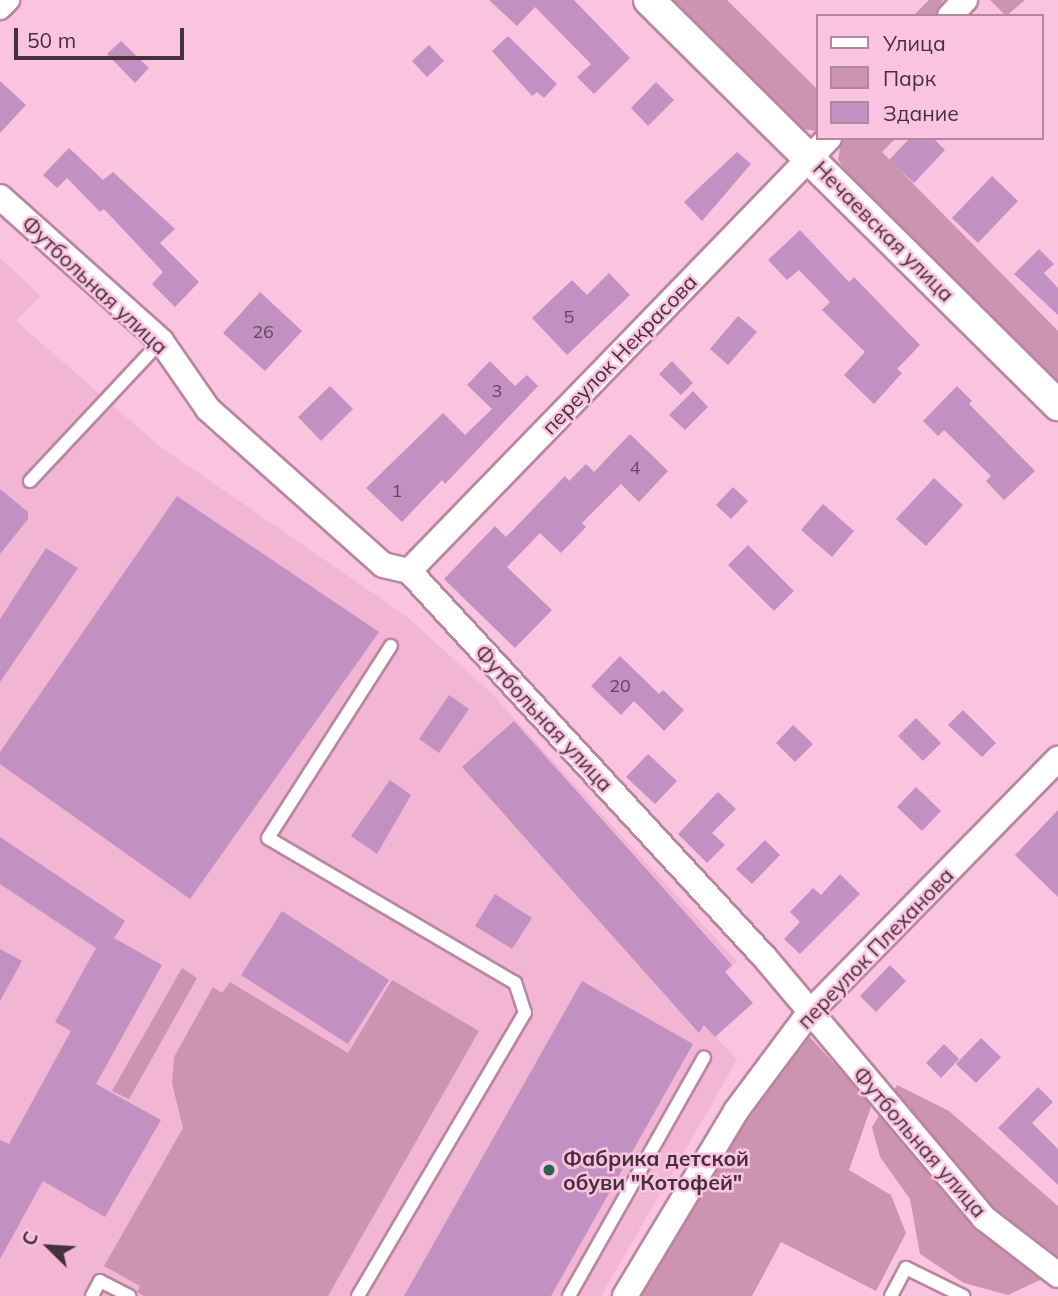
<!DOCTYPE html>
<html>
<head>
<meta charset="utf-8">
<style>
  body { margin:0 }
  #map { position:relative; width:1058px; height:1296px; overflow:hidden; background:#fac3df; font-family:Mulish,sans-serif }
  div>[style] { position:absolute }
  .built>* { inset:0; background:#f2b5d4 }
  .green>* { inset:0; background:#cc94b1 }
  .building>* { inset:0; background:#c291c1 }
  .roads { filter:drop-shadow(2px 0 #b986a0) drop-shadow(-2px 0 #b986a0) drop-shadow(0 2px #b986a0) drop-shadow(0 -2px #b986a0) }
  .service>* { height:12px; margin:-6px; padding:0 6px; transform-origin:6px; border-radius:6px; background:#fff }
  .minor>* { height:24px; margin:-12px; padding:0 12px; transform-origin:12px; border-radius:12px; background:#fff }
  .tertiary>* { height:30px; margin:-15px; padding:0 15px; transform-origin:15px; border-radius:15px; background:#fff }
  .dots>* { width:19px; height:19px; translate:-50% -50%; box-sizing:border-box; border:4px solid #fac3df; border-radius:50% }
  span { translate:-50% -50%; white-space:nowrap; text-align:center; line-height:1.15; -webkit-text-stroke:5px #fac3df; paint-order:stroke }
  .number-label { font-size:18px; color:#64485c }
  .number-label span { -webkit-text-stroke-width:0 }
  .street-label { font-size:21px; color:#45303b }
  .poi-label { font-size:21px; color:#45303b; font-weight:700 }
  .left { translate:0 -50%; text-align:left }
  .legend { position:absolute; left:816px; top:14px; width:228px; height:126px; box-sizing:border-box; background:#fac3df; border:2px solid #b2889d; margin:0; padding:9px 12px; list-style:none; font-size:21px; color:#45303b }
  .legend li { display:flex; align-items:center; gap:14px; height:35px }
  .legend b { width:35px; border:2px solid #b2889d }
  .north { position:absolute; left:14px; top:1212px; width:70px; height:70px; -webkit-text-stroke:5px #fac3df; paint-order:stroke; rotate:294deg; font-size:19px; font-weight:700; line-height:28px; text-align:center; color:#45303b }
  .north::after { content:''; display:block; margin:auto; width:24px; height:32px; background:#45303b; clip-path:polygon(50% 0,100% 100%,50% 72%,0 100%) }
  .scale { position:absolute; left:14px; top:28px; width:170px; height:32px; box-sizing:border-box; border:4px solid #45303b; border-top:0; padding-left:9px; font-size:21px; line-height:24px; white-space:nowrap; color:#45303b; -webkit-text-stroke:5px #fac3df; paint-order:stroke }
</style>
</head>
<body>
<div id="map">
  <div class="built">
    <i style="clip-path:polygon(0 258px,41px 296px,16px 321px,158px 445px,406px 616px,491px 693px,737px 962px,687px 1006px,737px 1060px,601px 1296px,0 1296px)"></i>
  </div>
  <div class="green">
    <i style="clip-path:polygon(674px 0,727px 0,818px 90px,818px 131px,801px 129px)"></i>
    <i style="clip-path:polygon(929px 0,943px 0,935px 16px,913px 16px)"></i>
    <i style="clip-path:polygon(990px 0,1025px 0,1006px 16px)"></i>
    <i style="clip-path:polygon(842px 138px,896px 138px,882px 152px,1058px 331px,1058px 384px,844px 170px,838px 159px)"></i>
    <i style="clip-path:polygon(182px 968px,197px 978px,129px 1099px,112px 1091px)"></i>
    <i style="clip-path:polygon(392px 980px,479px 1031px,328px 1296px,144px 1296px,137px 1292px,140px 1286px,104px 1266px,183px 1128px,172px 1083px,174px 1057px,213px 987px,222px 993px,230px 982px,348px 1053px)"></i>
    <i style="clip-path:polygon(806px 1033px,872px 1104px,849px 1170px,891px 1195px,906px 1233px,876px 1291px,781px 1242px,752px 1296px,639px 1296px,742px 1121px)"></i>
    <i style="clip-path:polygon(897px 1085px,949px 1111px,1058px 1206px,1058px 1282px,1042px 1279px,1008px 1295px,964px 1283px,920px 1254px,910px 1199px,880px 1157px,872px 1127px)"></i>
  </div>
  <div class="building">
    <i style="clip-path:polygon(489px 0,574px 0,630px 58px,594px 94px,577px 77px,591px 64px,535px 7px,517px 26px)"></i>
    <i style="clip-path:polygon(508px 36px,557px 84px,544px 98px,537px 92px,532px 96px,492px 51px)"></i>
    <i style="clip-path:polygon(121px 41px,149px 68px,135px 83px,107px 54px)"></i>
    <i style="clip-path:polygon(429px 45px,444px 61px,427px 77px,412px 61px)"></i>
    <i style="clip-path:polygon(0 81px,26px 105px,0 133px)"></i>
    <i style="clip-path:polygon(656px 82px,674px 100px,648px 126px,631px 108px)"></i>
    <i style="clip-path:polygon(910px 138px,933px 138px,945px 150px,914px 183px,889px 160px)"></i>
    <i style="clip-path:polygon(69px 148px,103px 180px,113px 172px,175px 229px,160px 243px,199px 282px,175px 307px,152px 284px,163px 272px,104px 209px,100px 212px,67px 178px,57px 188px,43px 175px)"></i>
    <i style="clip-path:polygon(737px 152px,751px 164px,702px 221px,684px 202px)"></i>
    <i style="clip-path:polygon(992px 176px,1018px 201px,978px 243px,952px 218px)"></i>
    <i style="clip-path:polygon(800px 230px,849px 282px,854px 277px,920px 345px,897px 369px,902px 373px,874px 404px,844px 375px,865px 352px,822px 310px,830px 302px,799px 270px,787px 280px,768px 260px)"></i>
    <i style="clip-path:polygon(1039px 249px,1054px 264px,1044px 273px,1058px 288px,1058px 315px,1014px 274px)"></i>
    <i style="clip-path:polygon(609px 273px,630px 295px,567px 355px,532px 318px,572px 280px,587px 295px)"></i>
    <i style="clip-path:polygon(260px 292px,302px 331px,265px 371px,223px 333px)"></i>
    <i style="clip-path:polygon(738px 316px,757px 332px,728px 365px,710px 349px)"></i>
    <i style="clip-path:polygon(490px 361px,515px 386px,527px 375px,538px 386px,445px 484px,442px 480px,402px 522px,366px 488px,443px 413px,465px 435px,492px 409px,467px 385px)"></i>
    <i style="clip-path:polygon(672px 361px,693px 383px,681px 395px,659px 374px)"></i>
    <i style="clip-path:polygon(330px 386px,353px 409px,321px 441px,298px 417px)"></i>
    <i style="clip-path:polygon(957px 386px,972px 401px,969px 404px,1035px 471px,1004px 500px,986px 481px,991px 476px,944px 430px,938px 436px,923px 421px)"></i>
    <i style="clip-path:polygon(693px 391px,708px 407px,685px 430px,669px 415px)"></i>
    <i style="clip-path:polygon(630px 434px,668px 471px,639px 502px,621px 484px,582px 523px,586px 527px,561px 553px,540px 533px,507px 567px,552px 610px,515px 648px,444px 579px,495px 526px,506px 537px,565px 476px,569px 481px,586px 464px,594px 472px)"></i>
    <i style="clip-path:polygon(934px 478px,963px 505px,926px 546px,896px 519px)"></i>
    <i style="clip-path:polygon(733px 487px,748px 501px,731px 519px,716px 505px)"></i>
    <i style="clip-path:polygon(0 489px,28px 512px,28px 519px,0 554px)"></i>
    <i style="clip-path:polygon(177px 496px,379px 632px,190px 899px,0 764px,0 752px)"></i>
    <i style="clip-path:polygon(823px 504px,854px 531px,832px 557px,801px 530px)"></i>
    <i style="clip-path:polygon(748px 545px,794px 591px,774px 611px,728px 565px)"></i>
    <i style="clip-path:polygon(46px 548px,78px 568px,0 682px,0 619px)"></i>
    <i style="clip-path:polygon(620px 656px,659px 694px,663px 690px,684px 710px,664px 731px,634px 701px,621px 715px,591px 686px)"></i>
    <i style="clip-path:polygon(449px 695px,469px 709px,439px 753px,419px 739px)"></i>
    <i style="clip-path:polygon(963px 710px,996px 743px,982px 757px,948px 725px)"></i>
    <i style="clip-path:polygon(916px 718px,941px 743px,923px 761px,898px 736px)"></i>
    <i style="clip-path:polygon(514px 721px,732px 965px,725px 972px,753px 1003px,715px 1037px,704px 1025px,699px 1033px,462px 767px)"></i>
    <i style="clip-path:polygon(793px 725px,813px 744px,795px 762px,776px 743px)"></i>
    <i style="clip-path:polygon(648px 754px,677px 781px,655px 804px,626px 777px)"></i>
    <i style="clip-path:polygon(390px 780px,411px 795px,377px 854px,351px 836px)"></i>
    <i style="clip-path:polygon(916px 787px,941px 811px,922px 831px,897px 807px)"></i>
    <i style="clip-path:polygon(718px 792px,736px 809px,712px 833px,725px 845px,707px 863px,678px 834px)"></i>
    <i style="clip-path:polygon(1058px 810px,1058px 897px,1015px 855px)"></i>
    <i style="clip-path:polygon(0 837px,125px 921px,114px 938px,162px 965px,96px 1084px,161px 1120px,105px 1217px,43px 1181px,0 1259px,0 1140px,9px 1144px,71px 1031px,55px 1022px,96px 948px,0 884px)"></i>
    <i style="clip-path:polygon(765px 840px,780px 855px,752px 884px,736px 869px)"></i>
    <i style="clip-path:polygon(840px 874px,860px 894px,800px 954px,784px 939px,800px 922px,790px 912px,813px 888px,821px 895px)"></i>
    <i style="clip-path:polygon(495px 894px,532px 918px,512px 949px,475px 926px)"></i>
    <i style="clip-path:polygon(282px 911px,389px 980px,348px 1044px,241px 975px)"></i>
    <i style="clip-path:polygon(0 949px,22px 961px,0 1001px)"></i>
    <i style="clip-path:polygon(890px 965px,906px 981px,876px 1012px,860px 996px)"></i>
    <i style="clip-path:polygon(582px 981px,693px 1044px,551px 1296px,404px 1296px)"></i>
    <i style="clip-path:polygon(981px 1038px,1001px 1057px,976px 1083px,956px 1064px)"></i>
    <i style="clip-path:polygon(944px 1044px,959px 1059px,941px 1078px,926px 1063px)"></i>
    <i style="clip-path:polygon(1038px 1087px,1053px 1102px,1032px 1123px,1058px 1149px,1058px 1185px,998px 1128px)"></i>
  </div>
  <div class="roads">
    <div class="service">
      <i style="left:30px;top:481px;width:192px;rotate:-46.9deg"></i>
      <i style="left:92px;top:1296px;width:17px;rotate:-62deg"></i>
      <i style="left:100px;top:1281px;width:33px;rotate:27deg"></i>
      <i style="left:358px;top:1296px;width:329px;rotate:-59.5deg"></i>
      <i style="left:525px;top:1013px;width:32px;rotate:-108deg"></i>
      <i style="left:515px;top:983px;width:286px;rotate:-149.6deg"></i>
      <i style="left:268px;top:838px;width:228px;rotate:-57.4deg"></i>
      <i style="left:569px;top:1296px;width:274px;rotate:-60.5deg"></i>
      <i style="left:891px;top:1296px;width:32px;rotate:-62deg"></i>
      <i style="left:906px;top:1268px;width:64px;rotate:26.2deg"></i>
    </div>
    <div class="minor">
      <i style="left:0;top:7px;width:10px;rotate:-45deg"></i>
      <i style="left:950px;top:16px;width:22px;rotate:-47deg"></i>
      <i style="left:0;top:197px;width:216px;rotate:41.8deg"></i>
      <i style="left:161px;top:341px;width:83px;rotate:55.3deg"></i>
      <i style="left:208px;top:409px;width:234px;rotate:41.7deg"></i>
      <i style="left:383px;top:565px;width:27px;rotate:13deg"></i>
      <i style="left:409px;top:571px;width:527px;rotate:47.38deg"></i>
      <i style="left:766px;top:959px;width:339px;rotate:49.9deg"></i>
      <i style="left:984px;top:1218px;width:93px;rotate:37.6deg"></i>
      <i style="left:409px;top:571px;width:603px;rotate:-45.87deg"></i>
      <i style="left:625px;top:1296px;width:216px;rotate:-59deg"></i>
      <i style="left:736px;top:1111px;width:122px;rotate:-53.3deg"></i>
      <i style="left:809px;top:1013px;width:356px;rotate:-45.6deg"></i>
    </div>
    <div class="tertiary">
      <i style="left:649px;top:0;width:576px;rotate:44.72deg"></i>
    </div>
  </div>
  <div class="dots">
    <i style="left:549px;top:1170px;background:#28644f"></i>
  </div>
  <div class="number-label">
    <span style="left:569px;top:317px">5</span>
    <span style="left:263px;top:332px">26</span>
    <span style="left:497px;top:391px">3</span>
    <span style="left:635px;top:468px">4</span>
    <span style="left:397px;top:491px">1</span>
    <span style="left:620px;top:686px">20</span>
  </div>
  <div class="street-label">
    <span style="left:884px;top:231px;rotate:45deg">Нечаевская улица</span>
    <span style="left:95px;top:285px;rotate:43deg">Футбольная улица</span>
    <span style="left:619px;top:354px;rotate:-46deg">переулок Некрасова</span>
    <span style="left:544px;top:718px;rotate:47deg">Футбольная улица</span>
    <span style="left:875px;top:948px;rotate:-46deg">переулок Плеханова</span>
    <span style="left:920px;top:1142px;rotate:49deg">Футбольная улица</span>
  </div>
  <div class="poi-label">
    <span class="left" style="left:563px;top:1170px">Фабрика детской<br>обуви "Котофей"</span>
  </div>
  <ul class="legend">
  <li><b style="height:9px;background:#fff"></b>Улица</li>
  <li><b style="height:19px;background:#cc94b1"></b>Парк</li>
  <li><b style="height:19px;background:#c291c1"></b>Здание</li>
  </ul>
  <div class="north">С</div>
  <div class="scale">50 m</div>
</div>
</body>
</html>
